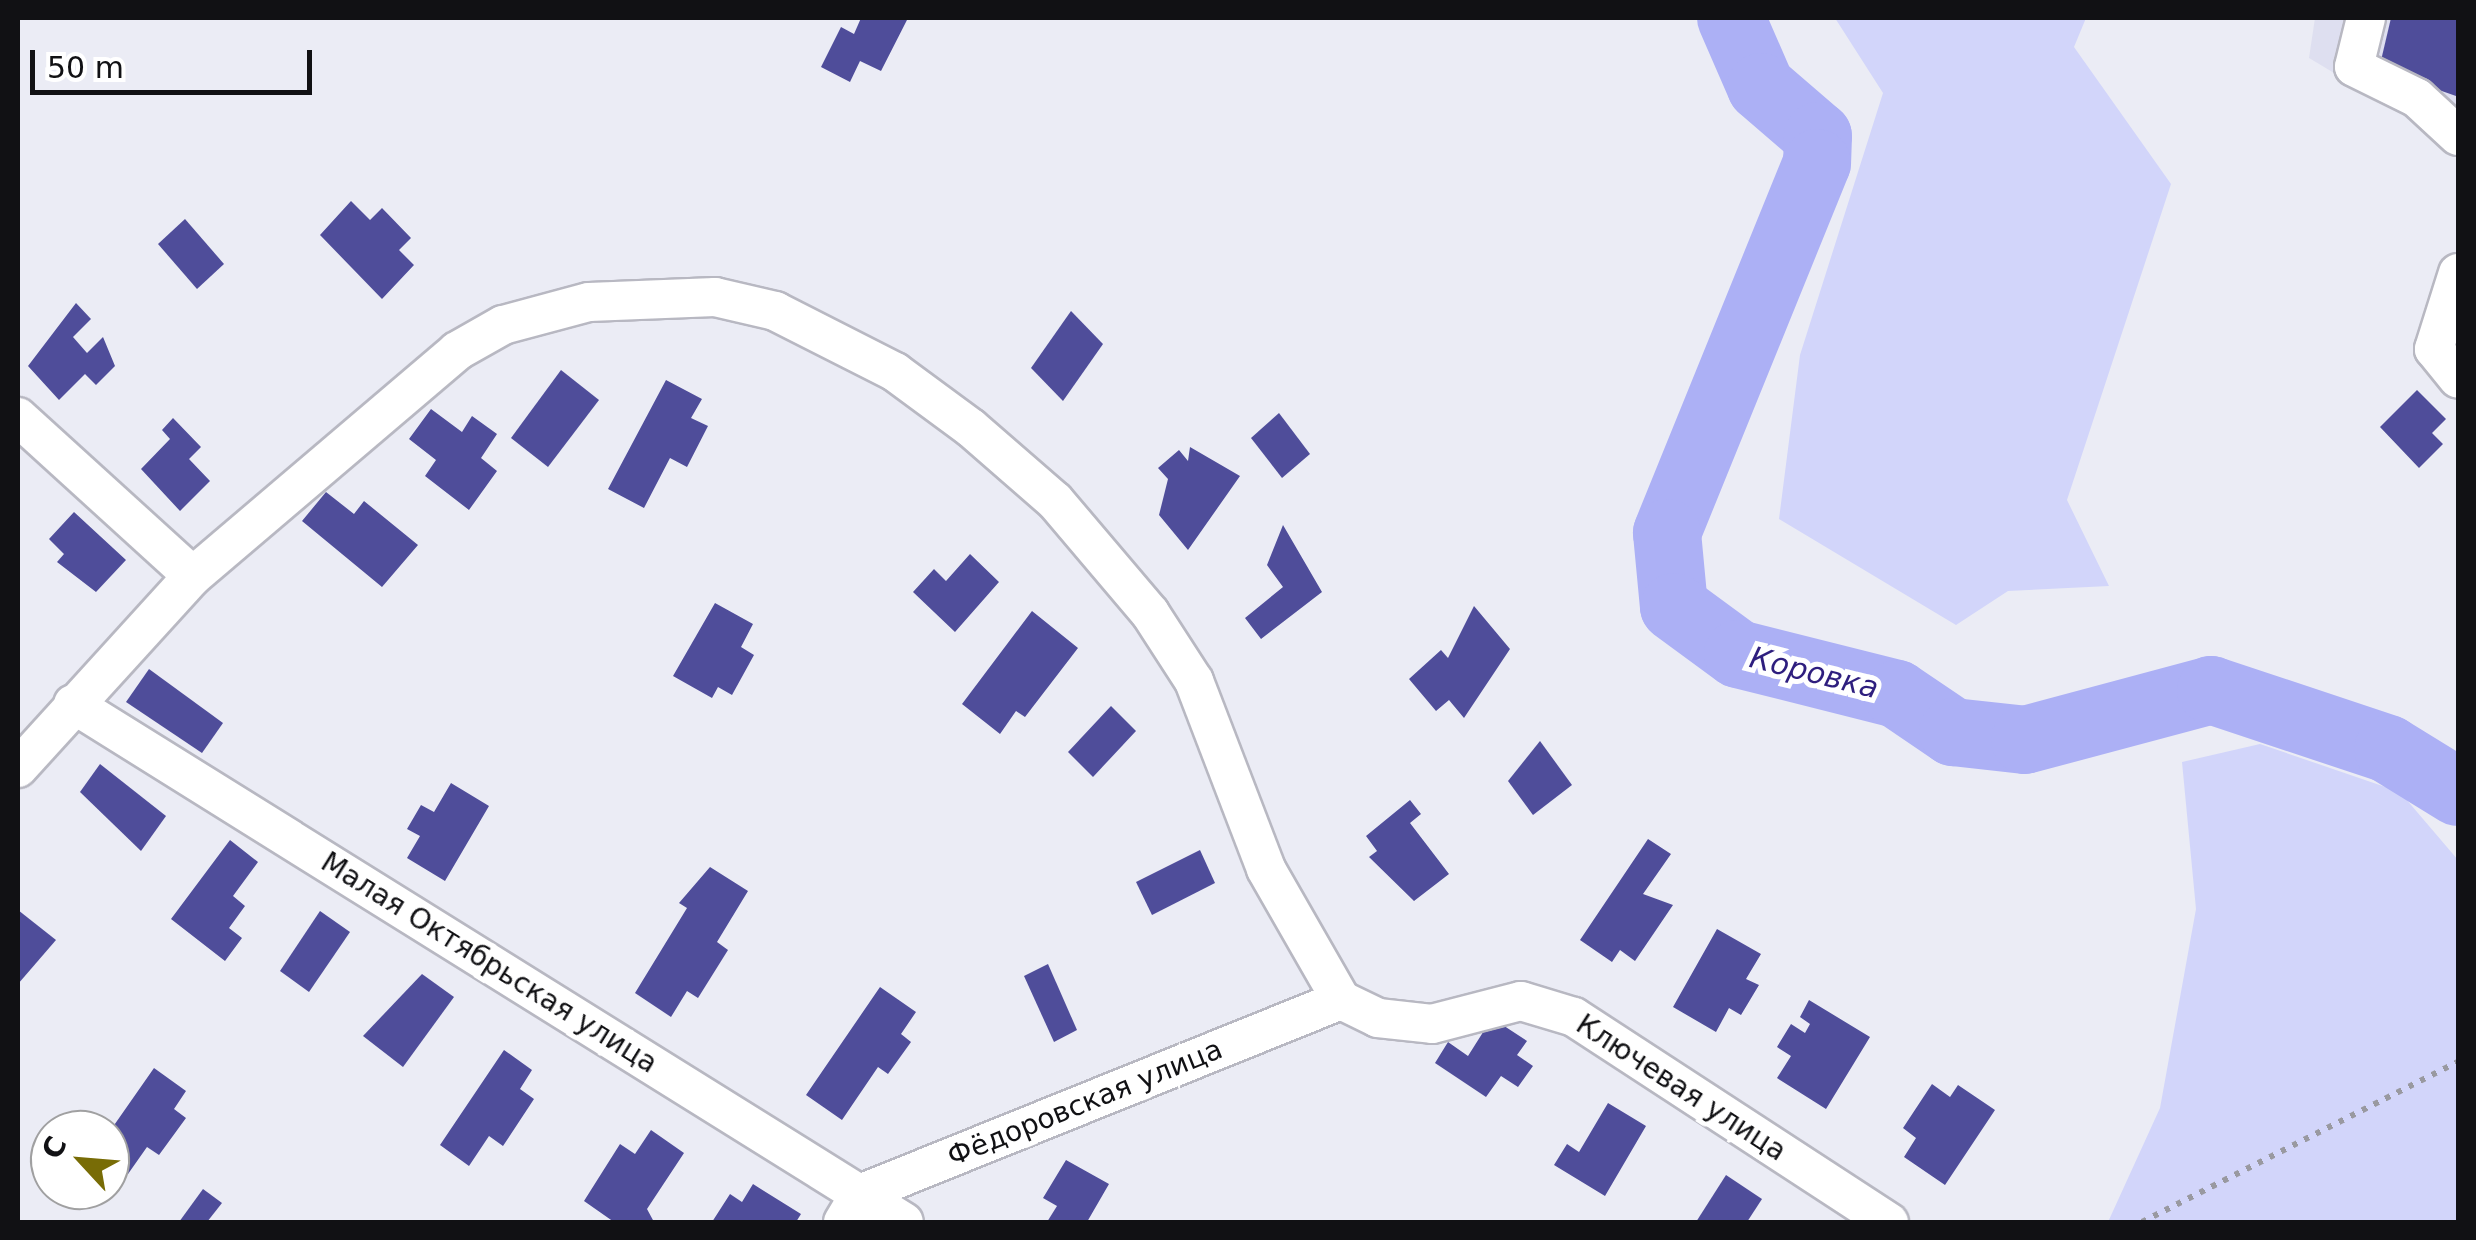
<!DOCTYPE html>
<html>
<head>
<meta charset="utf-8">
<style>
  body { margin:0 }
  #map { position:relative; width:2476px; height:1240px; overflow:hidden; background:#ebecf5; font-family:"DejaVu Sans",sans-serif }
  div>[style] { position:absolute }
  .built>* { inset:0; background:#dedff0 }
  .green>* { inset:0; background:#d2d5fa }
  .river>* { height:68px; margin:-34px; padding:0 34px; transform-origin:34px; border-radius:34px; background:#acb0f5 }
  .building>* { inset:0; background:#4f4d9a }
  .path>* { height:6px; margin-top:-3px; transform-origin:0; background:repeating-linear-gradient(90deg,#9999a0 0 5px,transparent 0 13px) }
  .roads { filter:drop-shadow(2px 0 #b8b8c2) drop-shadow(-2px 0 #b8b8c2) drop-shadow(0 2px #b8b8c2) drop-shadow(0 -2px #b8b8c2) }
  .street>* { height:38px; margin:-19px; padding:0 19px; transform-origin:19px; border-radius:19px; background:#fff }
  span { translate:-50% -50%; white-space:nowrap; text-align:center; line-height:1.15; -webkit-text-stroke:10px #fff; paint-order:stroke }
  .street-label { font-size:28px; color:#111114 }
  .water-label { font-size:30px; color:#2e1e7e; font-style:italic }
  .frame { position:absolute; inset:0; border:20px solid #111114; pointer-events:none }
  .north { position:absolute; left:30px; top:1110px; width:100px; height:100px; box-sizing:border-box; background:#fff; border:2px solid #a0a0a1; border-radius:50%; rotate:296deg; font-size:28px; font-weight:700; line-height:40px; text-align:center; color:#111114 }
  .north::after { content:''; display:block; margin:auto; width:35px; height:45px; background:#786c06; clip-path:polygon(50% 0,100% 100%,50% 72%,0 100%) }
  .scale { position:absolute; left:30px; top:50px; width:282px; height:45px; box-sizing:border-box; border:5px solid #111114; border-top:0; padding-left:12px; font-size:30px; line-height:35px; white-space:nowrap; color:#111114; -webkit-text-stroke:8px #fff; paint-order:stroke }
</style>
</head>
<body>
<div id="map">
  <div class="built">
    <i style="clip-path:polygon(2315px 18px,2458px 18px,2458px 147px,2309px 58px)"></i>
  </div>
  <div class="green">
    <i style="clip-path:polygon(1835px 18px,2086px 18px,2074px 47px,2171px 184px,2067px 500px,2109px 586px,2008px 591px,1956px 625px,1779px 519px,1800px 355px,1883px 93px)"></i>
    <i style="clip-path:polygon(2260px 744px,2400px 792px,2458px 860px,2458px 1222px,2108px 1222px,2160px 1108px,2196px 909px,2182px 762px)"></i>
  </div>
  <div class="river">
    <i style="left:1731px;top:18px;width:75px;rotate:66.5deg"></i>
    <i style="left:1761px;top:87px;width:75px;rotate:40.7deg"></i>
    <i style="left:1818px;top:136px;width:27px;rotate:92deg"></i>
    <i style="left:1817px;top:163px;width:399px;rotate:112.1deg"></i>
    <i style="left:1667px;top:533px;width:74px;rotate:84.6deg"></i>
    <i style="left:1674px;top:607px;width:79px;rotate:36.3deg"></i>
    <i style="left:1738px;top:654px;width:164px;rotate:14.1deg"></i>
    <i style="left:1897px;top:694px;width:68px;rotate:34.2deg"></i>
    <i style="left:1953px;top:732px;width:72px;rotate:6.3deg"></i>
    <i style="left:2025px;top:740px;width:193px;rotate:-15deg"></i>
    <i style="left:2211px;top:690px;width:187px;rotate:18.4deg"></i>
    <i style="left:2388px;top:749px;width:82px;rotate:31.6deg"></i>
  </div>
  <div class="building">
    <i style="clip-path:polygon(861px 18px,908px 18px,881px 71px,860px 61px,850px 82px,821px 67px,841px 27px,854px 34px)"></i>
    <i style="clip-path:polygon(2391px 18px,2458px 18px,2456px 96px,2379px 69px)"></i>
    <i style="clip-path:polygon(351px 201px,370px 220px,382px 208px,411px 238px,399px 250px,414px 265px,382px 299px,320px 235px)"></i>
    <i style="clip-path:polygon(185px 219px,224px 264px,197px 289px,158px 244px)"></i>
    <i style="clip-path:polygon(76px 303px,91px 319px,73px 337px,87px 353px,103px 337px,115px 366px,96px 385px,85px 374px,59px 400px,28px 366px)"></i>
    <i style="clip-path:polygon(1071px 311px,1103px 344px,1063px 401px,1031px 368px)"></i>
    <i style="clip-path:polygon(561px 370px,599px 400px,548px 467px,511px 438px)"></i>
    <i style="clip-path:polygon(666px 380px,702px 399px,691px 418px,708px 426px,687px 467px,670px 458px,644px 508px,608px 489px)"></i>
    <i style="clip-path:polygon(2417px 390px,2446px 419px,2432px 433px,2443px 444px,2419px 468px,2380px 427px)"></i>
    <i style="clip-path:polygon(431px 409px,462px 432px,472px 416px,497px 434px,481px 458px,497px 471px,469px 510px,425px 476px,436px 460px,409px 439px)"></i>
    <i style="clip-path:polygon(1279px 413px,1310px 454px,1282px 478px,1251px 438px)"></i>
    <i style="clip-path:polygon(173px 418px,201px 447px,189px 459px,210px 481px,180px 511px,141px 469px,170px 439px,162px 430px)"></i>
    <i style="clip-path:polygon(1190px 447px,1240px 476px,1188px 550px,1159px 515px,1168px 479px,1158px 468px,1179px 450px,1188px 461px)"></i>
    <i style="clip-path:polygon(326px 492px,354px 514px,364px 501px,418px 545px,382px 587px,302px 521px)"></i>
    <i style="clip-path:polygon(74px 512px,126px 560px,96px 592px,57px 562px,64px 554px,49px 539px)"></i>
    <i style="clip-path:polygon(1283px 525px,1322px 592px,1261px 639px,1245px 618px,1283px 587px,1267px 565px)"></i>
    <i style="clip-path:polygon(970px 554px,999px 582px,955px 632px,913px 592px,934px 569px,946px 581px)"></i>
    <i style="clip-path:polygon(715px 603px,753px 624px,741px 647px,754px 655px,732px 695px,718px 687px,712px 698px,673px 676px)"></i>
    <i style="clip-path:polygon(1474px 606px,1510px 649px,1464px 718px,1449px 700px,1436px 711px,1409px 679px,1441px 650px,1448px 658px)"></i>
    <i style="clip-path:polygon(1032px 611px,1078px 648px,1025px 717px,1016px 711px,1000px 734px,962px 704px)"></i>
    <i style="clip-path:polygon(149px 669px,223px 723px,202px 753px,126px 702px)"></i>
    <i style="clip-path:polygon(1111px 706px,1136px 731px,1093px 777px,1068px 752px)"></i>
    <i style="clip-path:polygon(1540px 741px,1572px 785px,1533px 815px,1508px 781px)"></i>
    <i style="clip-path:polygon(100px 764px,166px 816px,141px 851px,80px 792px)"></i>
    <i style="clip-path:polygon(451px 783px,489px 806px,445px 881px,407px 858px,420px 836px,407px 829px,421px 805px,434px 812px)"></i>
    <i style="clip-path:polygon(1410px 800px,1421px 814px,1410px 823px,1449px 874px,1414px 901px,1369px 857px,1377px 851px,1366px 836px)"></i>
    <i style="clip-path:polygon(1648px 839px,1671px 854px,1643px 894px,1673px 905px,1635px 961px,1620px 950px,1612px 962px,1580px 940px)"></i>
    <i style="clip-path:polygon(230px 840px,258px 862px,233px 896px,245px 906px,229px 928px,242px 938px,225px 961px,171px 919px)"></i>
    <i style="clip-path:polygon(1200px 850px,1215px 883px,1152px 915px,1136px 882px)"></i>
    <i style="clip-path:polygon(710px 867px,748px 891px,717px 942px,728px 950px,698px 998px,687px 991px,671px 1017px,635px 993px,687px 908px,679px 903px)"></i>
    <i style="clip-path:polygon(18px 910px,56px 940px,18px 984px)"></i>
    <i style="clip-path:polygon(320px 911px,350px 932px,309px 992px,280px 971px)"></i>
    <i style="clip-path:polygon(1717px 929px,1761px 954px,1746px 979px,1759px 985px,1741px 1015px,1729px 1008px,1716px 1032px,1673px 1007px)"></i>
    <i style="clip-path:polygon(1048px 964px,1077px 1030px,1054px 1042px,1024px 976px)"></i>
    <i style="clip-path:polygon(422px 974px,454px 997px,403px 1067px,363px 1036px)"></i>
    <i style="clip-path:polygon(880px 987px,916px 1012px,901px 1034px,911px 1042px,888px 1074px,878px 1067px,842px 1120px,806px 1095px)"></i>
    <i style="clip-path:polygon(1809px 1000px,1870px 1037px,1826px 1109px,1777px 1078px,1791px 1056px,1777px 1047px,1791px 1024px,1805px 1033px,1810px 1024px,1800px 1017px)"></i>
    <i style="clip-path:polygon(1492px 1018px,1527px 1041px,1517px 1055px,1533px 1066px,1518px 1087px,1501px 1076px,1486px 1097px,1435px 1063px,1448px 1042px,1468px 1056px)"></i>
    <i style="clip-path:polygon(504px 1050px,532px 1070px,520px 1089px,534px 1099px,503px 1146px,489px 1136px,469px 1166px,440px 1145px)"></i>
    <i style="clip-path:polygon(154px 1068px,186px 1091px,174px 1109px,186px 1118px,159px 1155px,147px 1147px,128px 1174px,110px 1161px,110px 1131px)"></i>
    <i style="clip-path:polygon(1932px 1084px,1950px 1097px,1958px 1085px,1995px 1110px,1945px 1185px,1904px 1157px,1916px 1138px,1903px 1128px)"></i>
    <i style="clip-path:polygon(1608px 1103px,1646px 1126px,1605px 1196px,1554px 1165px,1567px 1144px,1579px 1152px)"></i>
    <i style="clip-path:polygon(651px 1130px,684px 1153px,647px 1209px,654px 1222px,614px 1222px,584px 1201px,620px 1144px,635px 1154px)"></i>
    <i style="clip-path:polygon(1066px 1160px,1109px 1184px,1087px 1222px,1047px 1222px,1057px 1206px,1043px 1198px)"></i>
    <i style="clip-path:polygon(1726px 1175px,1762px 1199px,1747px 1222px,1696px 1222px)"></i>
    <i style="clip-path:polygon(753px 1184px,801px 1214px,796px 1222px,712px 1222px,730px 1194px,742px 1202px)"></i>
    <i style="clip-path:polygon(203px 1189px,222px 1203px,207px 1222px,179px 1222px)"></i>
  </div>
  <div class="path">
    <i style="left:2142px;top:1222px;width:354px;rotate:-26.9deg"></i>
  </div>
  <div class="roads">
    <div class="street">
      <i style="left:2366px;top:18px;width:50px;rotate:103.8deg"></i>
      <i style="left:2354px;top:67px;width:70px;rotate:26.2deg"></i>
      <i style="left:2417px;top:98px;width:56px;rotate:42.8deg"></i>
      <i style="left:2458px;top:273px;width:80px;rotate:107.5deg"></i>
      <i style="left:2434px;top:349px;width:38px;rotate:51deg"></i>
      <i style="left:18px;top:417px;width:236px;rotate:42.3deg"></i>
      <i style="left:73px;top:704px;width:979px;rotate:31.94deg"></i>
      <i style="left:18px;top:768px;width:260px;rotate:-47.7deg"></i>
      <i style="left:193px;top:576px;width:347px;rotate:-40.4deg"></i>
      <i style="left:457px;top:351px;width:53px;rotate:-29.5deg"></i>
      <i style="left:503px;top:325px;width:89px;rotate:-15deg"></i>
      <i style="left:589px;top:302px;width:126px;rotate:-2.3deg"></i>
      <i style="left:715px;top:297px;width:62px;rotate:13.1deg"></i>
      <i style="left:775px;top:311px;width:135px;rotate:26.9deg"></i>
      <i style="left:895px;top:372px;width:94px;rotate:36.4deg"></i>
      <i style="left:971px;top:428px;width:111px;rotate:41deg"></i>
      <i style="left:1055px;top:501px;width:147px;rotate:49.7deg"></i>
      <i style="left:1150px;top:613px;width:81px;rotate:57.1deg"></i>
      <i style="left:1194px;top:681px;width:201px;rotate:69deg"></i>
      <i style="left:1266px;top:869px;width:151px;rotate:60.2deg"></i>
      <i style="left:1341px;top:1000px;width:41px;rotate:25.9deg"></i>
      <i style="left:1378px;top:1018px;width:54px;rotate:6.3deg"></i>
      <i style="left:1432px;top:1024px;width:92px;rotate:-14.5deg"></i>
      <i style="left:1521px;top:1001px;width:55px;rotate:16.8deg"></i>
      <i style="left:1574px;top:1017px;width:376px;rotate:33.1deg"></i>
      <i style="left:843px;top:1222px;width:33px;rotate:-59deg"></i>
      <i style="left:860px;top:1194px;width:519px;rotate:-21.97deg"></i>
    </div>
  </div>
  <div class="street-label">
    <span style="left:489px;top:963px;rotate:32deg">Малая Октябрьская улица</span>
    <span style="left:1681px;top:1088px;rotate:33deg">Ключевая улица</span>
    <span style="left:1085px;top:1103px;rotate:-22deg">Фёдоровская улица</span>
  </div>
  <div class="water-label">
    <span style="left:1814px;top:673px;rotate:14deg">Коровка</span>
  </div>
  <div class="frame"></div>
  <div class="north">С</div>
  <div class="scale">50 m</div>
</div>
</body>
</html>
